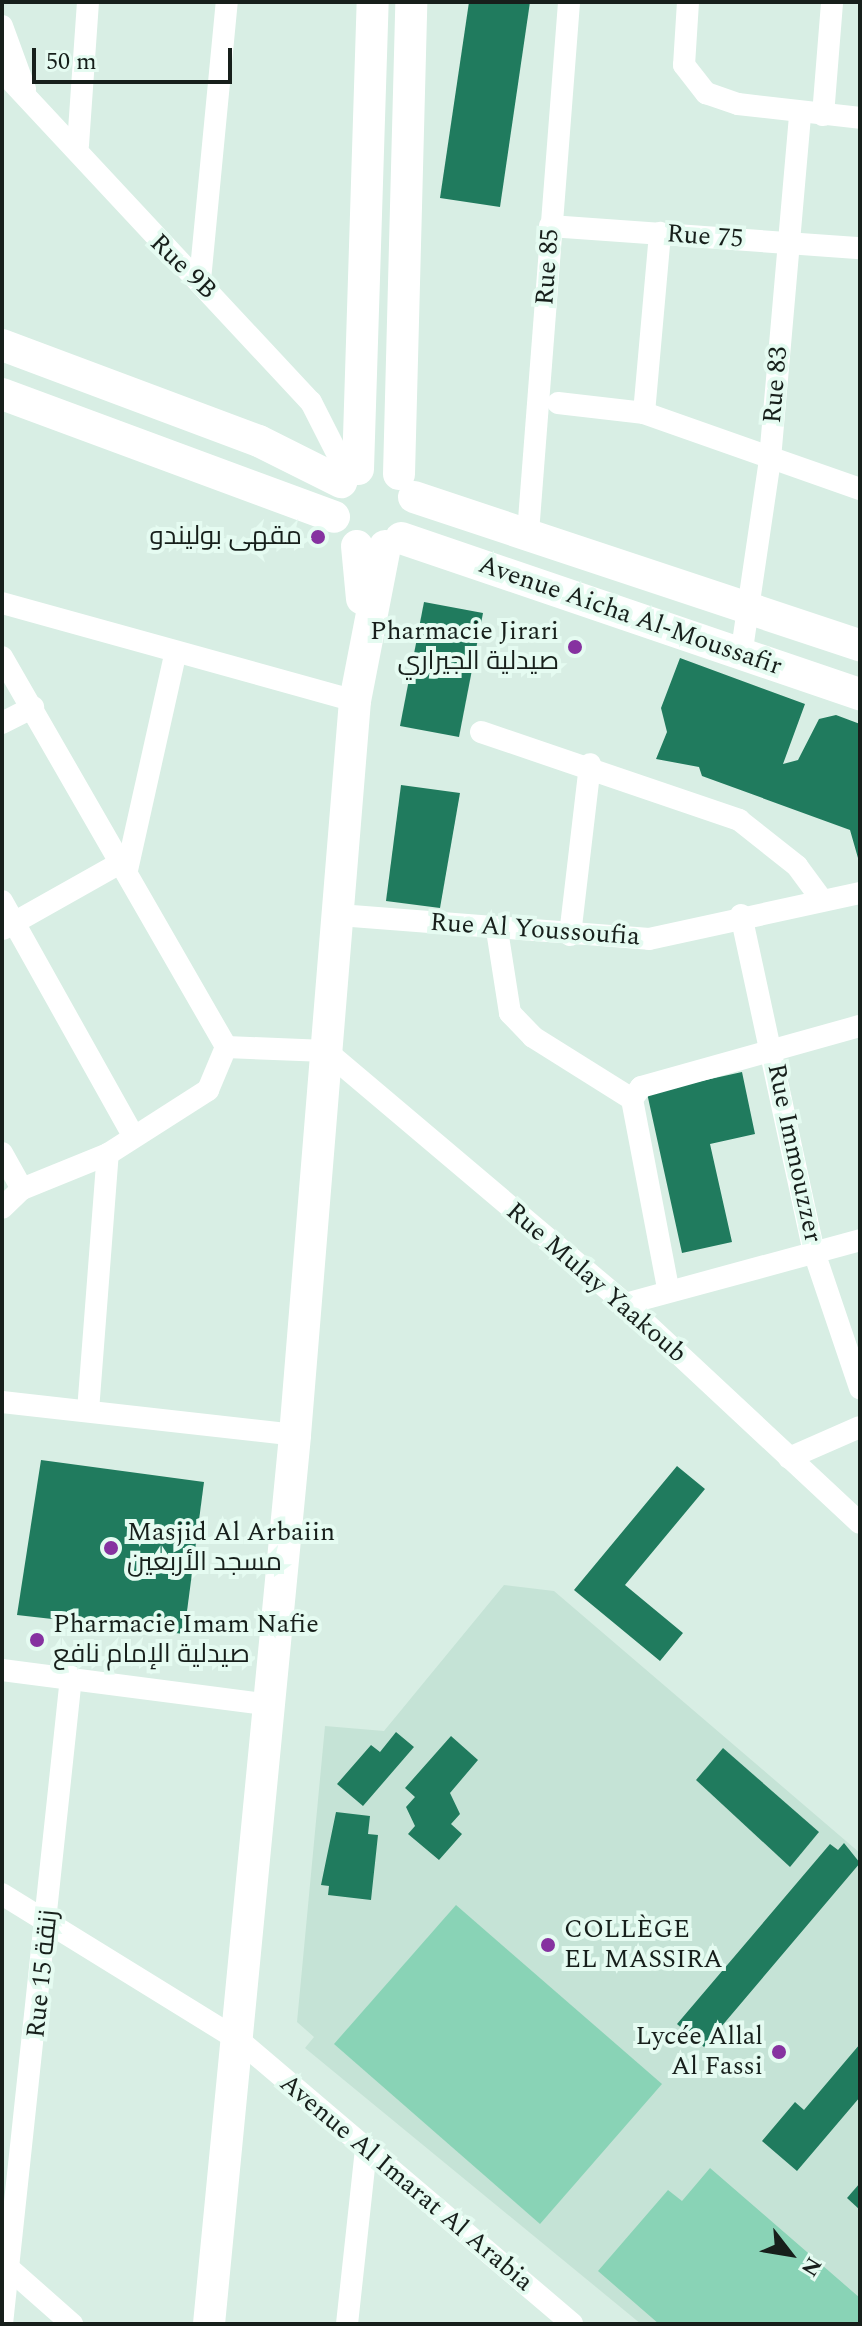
<!DOCTYPE html>
<html>
<head>
<meta charset="utf-8">
<style>
  body { margin:0 }
  #map { position:relative; width:862px; height:2326px; overflow:hidden; background:#d8eee4; font-family:Spectral,Cairo,serif }
  div>[style] { position:absolute }
  .built>* { inset:0; background:#c5e3d6 }
  .green>* { inset:0; background:#89d3b6 }
  .building>* { inset:0; background:#207b5e }
  .street>* { height:22px; margin:-11px; padding:0 11px; transform-origin:11px; border-radius:11px; background:#fff }
  .secondary>* { height:32px; margin:-16px; padding:0 16px; transform-origin:16px; border-radius:16px; background:#fff }
  .dots>* { width:22px; height:22px; translate:-50% -50%; box-sizing:border-box; border:4px solid #e5fbf1; border-radius:50% }
  span { translate:-50% -50%; white-space:nowrap; text-align:center; line-height:1.15; -webkit-text-stroke:8px #e5fbf1; paint-order:stroke }
  .street-label { font-size:26px; color:#171f1b }
  .poi-label { font-size:26px; color:#171f1b }
  .right { translate:-100% -50%; text-align:right }
  .left { translate:0 -50%; text-align:left }
  .frame { position:absolute; inset:0; border:4px solid #171f1b; pointer-events:none }
  .north { position:absolute; left:750px; top:2214px; width:80px; height:80px; -webkit-text-stroke:6px #e5fbf1; paint-order:stroke; rotate:121deg; font-size:22px; font-weight:700; line-height:32px; text-align:center; color:#171f1b }
  .north::after { content:''; display:block; margin:auto; width:28px; height:36px; background:#171f1b; clip-path:polygon(50% 0,100% 100%,50% 72%,0 100%) }
  .scale { position:absolute; left:32px; top:48px; width:200px; height:36px; box-sizing:border-box; border:4px solid #171f1b; border-top:0; padding-left:10px; font-size:24px; line-height:28px; white-space:nowrap; color:#171f1b; -webkit-text-stroke:6px #e5fbf1; paint-order:stroke }
</style>
</head>
<body>
<div id="map">
  <div class="built">
    <i style="clip-path:polygon(504px 1585px,554px 1591px,860px 1853px,860px 2324px,641px 2324px,305px 2048px,314px 2037px,297px 2022px,325px 1726px,384px 1731px)"></i>
  </div>
  <div class="green">
    <i style="clip-path:polygon(456px 1905px,662px 2084px,540px 2224px,334px 2044px)"></i>
    <i style="clip-path:polygon(710px 2168px,860px 2298px,860px 2324px,659px 2324px,598px 2271px,668px 2190px,682px 2201px)"></i>
  </div>
  <div class="building">
    <i style="clip-path:polygon(469px 2px,530px 2px,500px 207px,440px 198px)"></i>
    <i style="clip-path:polygon(424px 602px,483px 613px,459px 737px,400px 726px)"></i>
    <i style="clip-path:polygon(680px 658px,805px 704px,783px 764px,798px 760px,819px 719px,836px 715px,860px 724px,860px 865px,850px 830px,702px 776px,699px 767px,656px 759px,667px 732px,661px 708px)"></i>
    <i style="clip-path:polygon(401px 785px,460px 793px,440px 908px,386px 901px)"></i>
    <i style="clip-path:polygon(742px 1072px,755px 1134px,710px 1144px,732px 1242px,682px 1253px,647px 1093px)"></i>
    <i style="clip-path:polygon(41px 1460px,204px 1482px,184px 1634px,17px 1615px)"></i>
    <i style="clip-path:polygon(677px 1466px,705px 1489px,625px 1585px,683px 1633px,660px 1661px,574px 1590px)"></i>
    <i style="clip-path:polygon(396px 1732px,414px 1747px,363px 1806px,337px 1784px,371px 1745px,380px 1752px)"></i>
    <i style="clip-path:polygon(451px 1736px,478px 1760px,450px 1793px,460px 1814px,451px 1824px,462px 1834px,439px 1860px,408px 1834px,415px 1826px,406px 1807px,415px 1797px,405px 1788px)"></i>
    <i style="clip-path:polygon(723px 1748px,819px 1832px,790px 1867px,696px 1780px)"></i>
    <i style="clip-path:polygon(336px 1812px,370px 1816px,368px 1834px,378px 1835px,371px 1900px,328px 1895px,329px 1886px,321px 1885px)"></i>
    <i style="clip-path:polygon(844px 1843px,860px 1863px,704px 2047px,677px 2024px,830px 1844px,838px 1850px)"></i>
    <i style="clip-path:polygon(860px 2044px,860px 2097px,797px 2171px,762px 2141px,795px 2102px,804px 2110px)"></i>
    <i style="clip-path:polygon(860px 2183px,860px 2210px,847px 2198px)"></i>
  </div>
  <div class="street">
    <i style="left:688px;top:2px;width:63px;rotate:93.6deg"></i>
    <i style="left:684px;top:65px;width:36px;rotate:52deg"></i>
    <i style="left:706px;top:93px;width:34px;rotate:19deg"></i>
    <i style="left:738px;top:104px;width:123px;rotate:6.5deg"></i>
    <i style="left:2px;top:26px;width:67px;rotate:69.9deg"></i>
    <i style="left:2px;top:71px;width:453px;rotate:47deg"></i>
    <i style="left:311px;top:402px;width:82px;rotate:63.1deg"></i>
    <i style="left:823px;top:115px;width:113px;rotate:-85.4deg"></i>
    <i style="left:78px;top:145px;width:143px;rotate:-86deg"></i>
    <i style="left:550px;top:226px;width:311px;rotate:4.1deg"></i>
    <i style="left:200px;top:280px;width:279px;rotate:-84.5deg"></i>
    <i style="left:558px;top:403px;width:87px;rotate:6.6deg"></i>
    <i style="left:644px;top:413px;width:229px;rotate:19.4deg"></i>
    <i style="left:644px;top:413px;width:181px;rotate:-84.9deg"></i>
    <i style="left:528px;top:533px;width:533px;rotate:-85.58deg"></i>
    <i style="left:2px;top:603px;width:366px;rotate:15.5deg"></i>
    <i style="left:741px;top:656px;width:199px;rotate:-81.6deg"></i>
    <i style="left:770px;top:459px;width:347px;rotate:-85deg"></i>
    <i style="left:2px;top:657px;width:450px;rotate:60.1deg"></i>
    <i style="left:2px;top:723px;width:35px;rotate:-27deg"></i>
    <i style="left:481px;top:732px;width:273px;rotate:18.8deg"></i>
    <i style="left:739px;top:820px;width:74px;rotate:38.4deg"></i>
    <i style="left:797px;top:866px;width:42px;rotate:53.7deg"></i>
    <i style="left:127px;top:870px;width:219px;rotate:-77.4deg"></i>
    <i style="left:2px;top:901px;width:270px;rotate:60.8deg"></i>
    <i style="left:339px;top:915px;width:311px;rotate:4.4deg"></i>
    <i style="left:649px;top:939px;width:216px;rotate:-12.3deg"></i>
    <i style="left:741px;top:915px;width:345px;rotate:77.8deg"></i>
    <i style="left:814px;top:1252px;width:144px;rotate:71.3deg"></i>
    <i style="left:3px;top:929px;width:137px;rotate:-29.4deg"></i>
    <i style="left:497px;top:930px;width:84px;rotate:81.1deg"></i>
    <i style="left:510px;top:1013px;width:33px;rotate:46deg"></i>
    <i style="left:533px;top:1037px;width:117px;rotate:32.1deg"></i>
    <i style="left:570px;top:935px;width:172px;rotate:-83.3deg"></i>
    <i style="left:2px;top:1153px;width:41px;rotate:60.9deg"></i>
    <i style="left:2px;top:1208px;width:28px;rotate:-44deg"></i>
    <i style="left:22px;top:1189px;width:93px;rotate:-22.1deg"></i>
    <i style="left:108px;top:1154px;width:119px;rotate:-32.6deg"></i>
    <i style="left:208px;top:1090px;width:47px;rotate:-67.3deg"></i>
    <i style="left:226px;top:1047px;width:100px;rotate:2.3deg"></i>
    <i style="left:326px;top:1051px;width:392px;rotate:40.2deg"></i>
    <i style="left:625px;top:1304px;width:321px;rotate:43deg"></i>
    <i style="left:668px;top:1288px;width:192px;rotate:-100.8deg"></i>
    <i style="left:632px;top:1099px;width:15px;rotate:-53deg"></i>
    <i style="left:641px;top:1087px;width:227px;rotate:-15.6deg"></i>
    <i style="left:625px;top:1304px;width:244px;rotate:-15.2deg"></i>
    <i style="left:2px;top:1402px;width:295px;rotate:6.4deg"></i>
    <i style="left:88px;top:1411px;width:258px;rotate:-85.6deg"></i>
    <i style="left:789px;top:1458px;width:77px;rotate:-23.6deg"></i>
    <i style="left:2px;top:1670px;width:263px;rotate:7.4deg"></i>
    <i style="left:2px;top:1894px;width:280px;rotate:31.7deg"></i>
    <i style="left:240px;top:2041px;width:436px;rotate:40.4deg"></i>
    <i style="left:4px;top:2264px;width:91px;rotate:41.4deg"></i>
    <i style="left:2px;top:2324px;width:651px;rotate:-83.91deg"></i>
    <i style="left:347px;top:2324px;width:177px;rotate:-83.8deg"></i>
  </div>
  <div class="secondary">
    <i style="left:2px;top:345px;width:274px;rotate:20.5deg"></i>
    <i style="left:259px;top:441px;width:92px;rotate:26.6deg"></i>
    <i style="left:2px;top:394px;width:354px;rotate:20.3deg"></i>
    <i style="left:358px;top:469px;width:467px;rotate:-88.2deg"></i>
    <i style="left:399px;top:474px;width:472px;rotate:-88.5deg"></i>
    <i style="left:414px;top:497px;width:470px;rotate:18.4deg"></i>
    <i style="left:401px;top:538px;width:485px;rotate:18.8deg"></i>
    <i style="left:357px;top:546px;width:53px;rotate:84.6deg"></i>
    <i style="left:209px;top:2324px;width:893px;rotate:-84.47deg"></i>
    <i style="left:295px;top:1435px;width:736px;rotate:-85.33deg"></i>
    <i style="left:355px;top:701px;width:158px;rotate:-79deg"></i>
  </div>
  <div class="dots">
    <i style="left:318px;top:537px;background:#8632a0"></i>
    <i style="left:575px;top:647px;background:#8632a0"></i>
    <i style="left:111px;top:1548px;background:#8632a0"></i>
    <i style="left:37px;top:1640px;background:#8632a0"></i>
    <i style="left:548px;top:1945px;background:#8632a0"></i>
    <i style="left:779px;top:2052px;background:#8632a0"></i>
  </div>
  <div class="street-label">
    <span style="left:705px;top:237px;rotate:4deg">Rue 75</span>
    <span style="left:183px;top:267px;rotate:44deg">Rue 9B</span>
    <span style="left:548px;top:267px;rotate:-86deg">Rue 85</span>
    <span style="left:776px;top:385px;rotate:-85deg">Rue 83</span>
    <span style="left:630px;top:616px;rotate:19deg">Avenue Aicha Al-Moussafir</span>
    <span style="left:535px;top:930px;rotate:4deg">Rue Al Youssoufia</span>
    <span style="left:794px;top:1153px;rotate:78deg">Rue Immouzzer</span>
    <span style="left:596px;top:1283px;rotate:41deg">Rue Mulay Yaakoub</span>
    <span style="left:43px;top:1974px;rotate:-84deg">Rue 15 زنقة</span>
    <span style="left:406px;top:2183px;rotate:40deg">Avenue Al Imarat Al Arabia</span>
  </div>
  <div class="poi-label">
    <span class="right" style="left:302px;top:537px">مقهى بوليندو</span>
    <span class="right" style="left:559px;top:647px">Pharmacie Jirari<br>صيدلية الجيراري</span>
    <span class="left" style="left:127px;top:1548px">Masjid Al Arbaiin<br>مسجد الأربعين</span>
    <span class="left" style="left:53px;top:1640px">Pharmacie Imam Nafie<br>صيدلية الإمام نافع</span>
    <span class="left" style="left:564px;top:1945px">COLLÈGE<br>EL MASSIRA</span>
    <span class="right" style="left:763px;top:2052px">Lycée Allal<br>Al Fassi</span>
  </div>
  <div class="frame"></div>
  <div class="north">N</div>
  <div class="scale">50 m</div>
</div>
</body>
</html>
